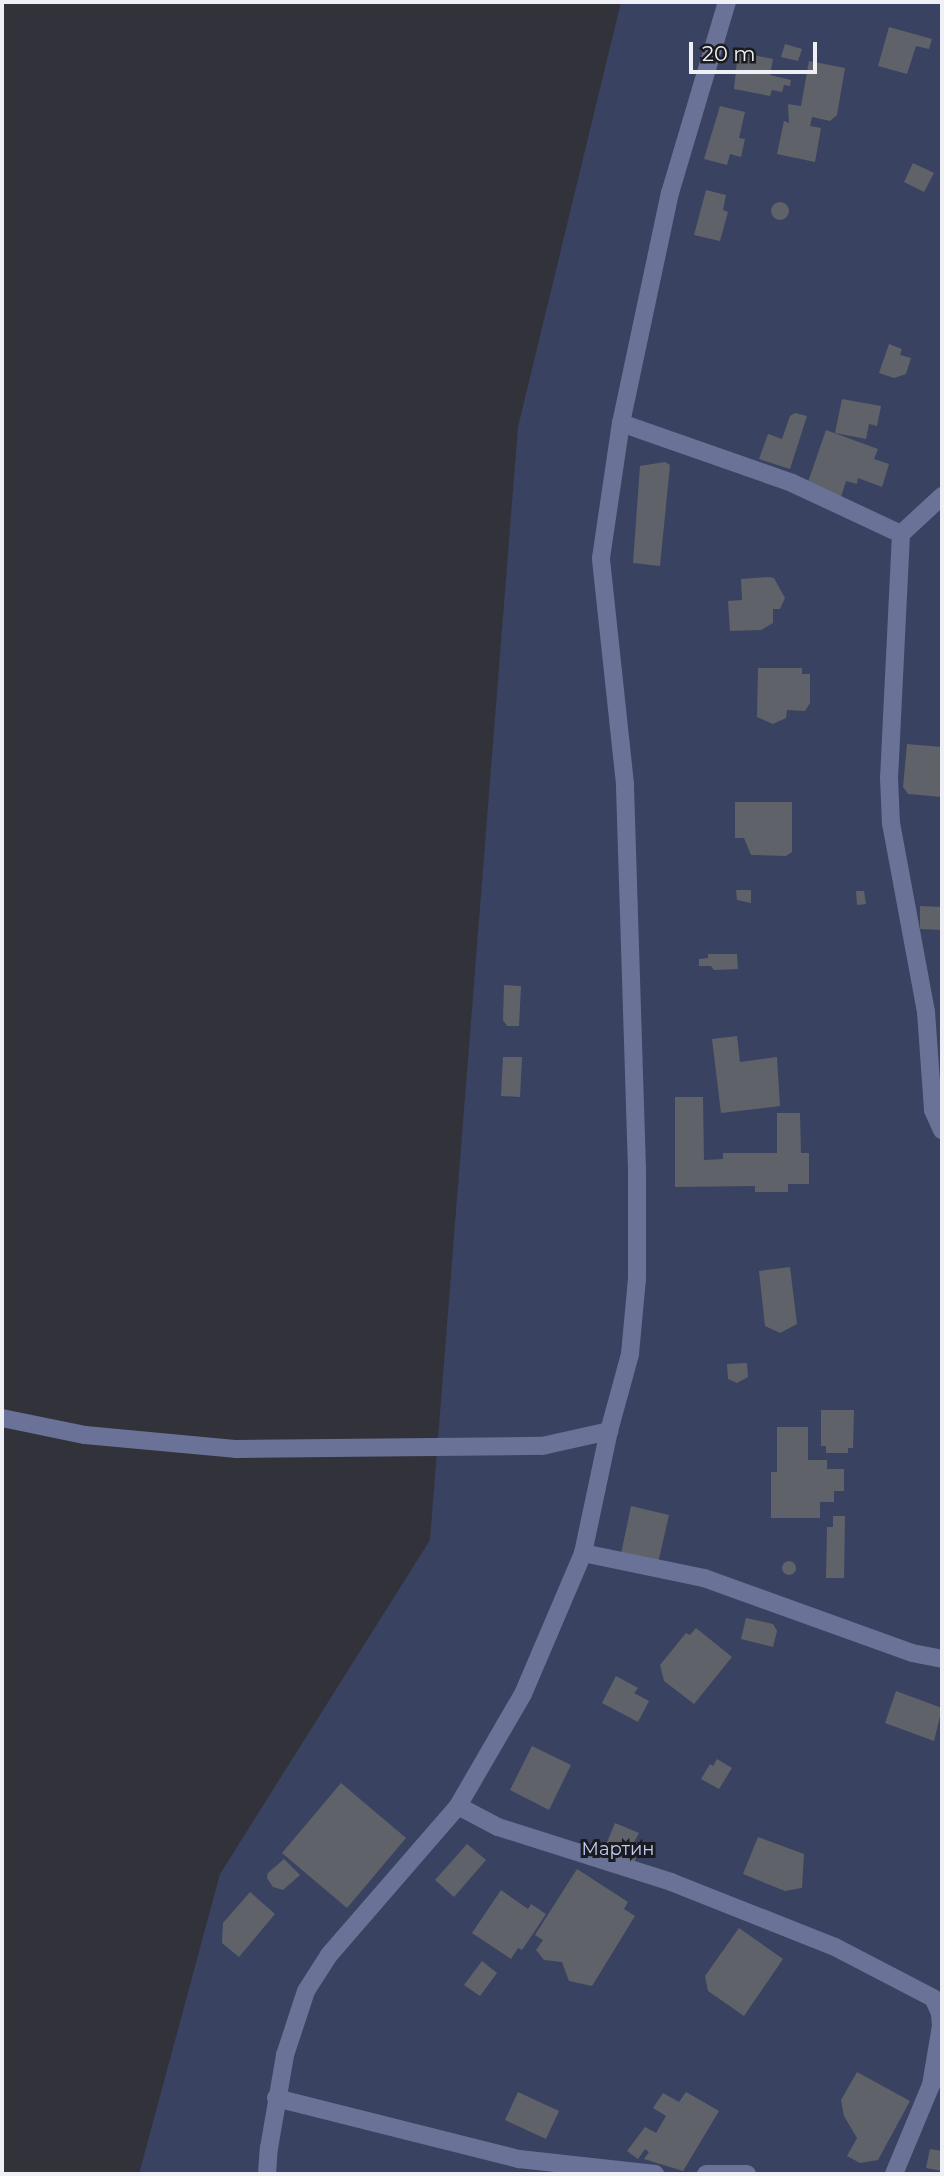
<!DOCTYPE html>
<html>
<head>
<meta charset="utf-8">
<style>
  body { margin:0 }
  #map { position:relative; width:944px; height:2176px; overflow:hidden; background:#32333a; font-family:Montserrat,sans-serif }
  div>[style] { position:absolute }
  .green>* { inset:0; background:#3a4261 }
  .building>* { inset:0; background:#606269 }
  .round { border-radius:50% }
  .minor>* { height:18px; margin:-9px; padding:0 9px; transform-origin:9px; border-radius:9px; background:#6a7397 }
  span { translate:-50% -50%; white-space:nowrap; text-align:center; line-height:1.15; -webkit-text-stroke:6px #1a1b1e; paint-order:stroke }
  .park-label { font-size:18px; color:#c2cdf6 }
  .frame { position:absolute; inset:0; border:4px solid #eff0f5; pointer-events:none }
  .scale { position:absolute; left:689px; top:42px; width:128px; height:32px; box-sizing:border-box; border:4px solid #eff0f5; border-top:0; padding-left:9px; font-size:21px; line-height:24px; white-space:nowrap; color:#eff0f5; -webkit-text-stroke:5px #1a1b1e; paint-order:stroke }
</style>
</head>
<body>
<div id="map">
  <div class="green">
    <i style="clip-path:polygon(621px 2px,942px 2px,942px 2174px,139px 2174px,220px 1874px,430px 1540px,518px 427px)"></i>
  </div>
  <div class="building">
    <i style="clip-path:polygon(889px 27px,932px 39px,929px 49px,916px 46px,907px 74px,878px 66px)"></i>
    <i style="clip-path:polygon(785px 44px,802px 49px,798px 61px,781px 57px)"></i>
    <i style="clip-path:polygon(738px 52px,773px 59px,770px 75px,791px 80px,790px 86px,784px 85px,782px 92px,772px 90px,770px 96px,734px 89px)"></i>
    <i style="clip-path:polygon(809px 61px,845px 68px,837px 115px,830px 121px,812px 117px,810px 126px,821px 128px,815px 162px,777px 154px,784px 121px,789px 123px,788px 104px,801px 106px)"></i>
    <i style="clip-path:polygon(720px 106px,745px 112px,739px 138px,745px 139px,741px 157px,730px 154px,727px 165px,704px 159px)"></i>
    <i style="clip-path:polygon(913px 163px,934px 173px,924px 192px,904px 182px)"></i>
    <i style="clip-path:polygon(706px 190px,726px 195px,723px 210px,728px 212px,720px 241px,694px 235px)"></i>
    <i class="round" style="left:771px;top:202px;width:18px;height:18px"></i>
    <i style="clip-path:polygon(889px 344px,902px 349px,900px 355px,911px 358px,906px 374px,894px 378px,879px 373px)"></i>
    <i style="clip-path:polygon(842px 399px,881px 406px,877px 426px,869px 424px,866px 439px,835px 433px)"></i>
    <i style="clip-path:polygon(795px 413px,807px 416px,790px 469px,759px 459px,768px 434px,782px 439px,790px 416px)"></i>
    <i style="clip-path:polygon(826px 430px,878px 449px,874px 459px,889px 464px,882px 487px,858px 478px,857px 484px,846px 481px,841px 497px,807px 485px)"></i>
    <i style="clip-path:polygon(665px 462px,670px 465px,660px 566px,633px 563px,640px 466px)"></i>
    <i style="clip-path:polygon(769px 577px,774px 578px,785px 598px,780px 609px,773px 609px,773px 623px,761px 630px,730px 631px,728px 601px,742px 600px,741px 579px)"></i>
    <i style="clip-path:polygon(758px 668px,802px 668px,802px 674px,810px 674px,810px 703px,805px 711px,787px 710px,786px 718px,773px 724px,757px 717px)"></i>
    <i style="clip-path:polygon(907px 744px,942px 747px,942px 797px,908px 794px,903px 787px)"></i>
    <i style="clip-path:polygon(735px 802px,792px 802px,792px 852px,786px 856px,751px 855px,744px 838px,735px 838px)"></i>
    <i style="clip-path:polygon(736px 890px,751px 890px,751px 903px,737px 900px)"></i>
    <i style="clip-path:polygon(856px 891px,864px 891px,866px 904px,857px 905px)"></i>
    <i style="clip-path:polygon(920px 906px,942px 907px,942px 930px,920px 929px)"></i>
    <i style="clip-path:polygon(708px 954px,737px 954px,738px 969px,714px 970px,711px 966px,699px 966px,699px 959px,708px 958px)"></i>
    <i style="clip-path:polygon(504px 985px,521px 986px,519px 1026px,507px 1026px,503px 1020px)"></i>
    <i style="clip-path:polygon(737px 1036px,740px 1062px,777px 1057px,780px 1106px,721px 1113px,712px 1039px)"></i>
    <i style="clip-path:polygon(503px 1057px,522px 1057px,520px 1097px,501px 1096px)"></i>
    <i style="clip-path:polygon(675px 1097px,703px 1097px,704px 1160px,723px 1159px,723px 1153px,777px 1153px,777px 1113px,800px 1113px,801px 1153px,809px 1153px,809px 1184px,788px 1184px,788px 1192px,755px 1192px,755px 1186px,675px 1187px)"></i>
    <i style="clip-path:polygon(790px 1267px,797px 1324px,780px 1333px,765px 1326px,759px 1271px)"></i>
    <i style="clip-path:polygon(747px 1363px,748px 1377px,737px 1383px,728px 1379px,727px 1364px)"></i>
    <i style="clip-path:polygon(821px 1410px,854px 1410px,853px 1448px,848px 1448px,848px 1453px,826px 1453px,826px 1446px,821px 1446px)"></i>
    <i style="clip-path:polygon(777px 1427px,808px 1427px,808px 1460px,827px 1460px,827px 1469px,844px 1469px,844px 1491px,834px 1491px,834px 1502px,820px 1502px,820px 1518px,771px 1518px,771px 1472px,777px 1472px)"></i>
    <i style="clip-path:polygon(631px 1506px,669px 1515px,658px 1563px,621px 1554px)"></i>
    <i style="clip-path:polygon(833px 1516px,845px 1516px,844px 1578px,826px 1578px,827px 1527px,833px 1527px)"></i>
    <i class="round" style="left:782px;top:1561px;width:14px;height:14px"></i>
    <i style="clip-path:polygon(746px 1618px,773px 1624px,777px 1631px,773px 1647px,741px 1639px)"></i>
    <i style="clip-path:polygon(696px 1628px,732px 1657px,694px 1704px,664px 1681px,660px 1665px,686px 1633px,690px 1635px)"></i>
    <i style="clip-path:polygon(616px 1676px,638px 1688px,634px 1693px,649px 1701px,638px 1722px,602px 1703px)"></i>
    <i style="clip-path:polygon(896px 1691px,942px 1708px,934px 1741px,885px 1723px)"></i>
    <i style="clip-path:polygon(532px 1746px,571px 1765px,549px 1810px,510px 1790px)"></i>
    <i style="clip-path:polygon(717px 1759px,732px 1768px,719px 1789px,701px 1779px,710px 1764px,713px 1766px)"></i>
    <i style="clip-path:polygon(341px 1783px,406px 1838px,347px 1908px,282px 1853px)"></i>
    <i style="clip-path:polygon(615px 1823px,639px 1833px,634px 1842px,642px 1845px,633px 1865px,603px 1852px)"></i>
    <i style="clip-path:polygon(758px 1837px,804px 1854px,802px 1888px,785px 1891px,743px 1874px)"></i>
    <i style="clip-path:polygon(467px 1844px,486px 1860px,454px 1897px,435px 1880px)"></i>
    <i style="clip-path:polygon(284px 1859px,300px 1875px,283px 1890px,273px 1887px,267px 1878px,268px 1873px)"></i>
    <i style="clip-path:polygon(577px 1869px,628px 1902px,624px 1909px,635px 1916px,592px 1986px,569px 1981px,562px 1962px,544px 1960px,536px 1950px,543px 1940px,535px 1935px)"></i>
    <i style="clip-path:polygon(501px 1890px,528px 1909px,531px 1904px,546px 1914px,522px 1950px,518px 1948px,511px 1959px,472px 1933px)"></i>
    <i style="clip-path:polygon(250px 1892px,275px 1914px,239px 1957px,222px 1943px,223px 1923px)"></i>
    <i style="clip-path:polygon(739px 1928px,783px 1959px,744px 2016px,708px 1991px,705px 1976px)"></i>
    <i style="clip-path:polygon(482px 1961px,497px 1973px,480px 1996px,464px 1985px)"></i>
    <i style="clip-path:polygon(857px 2072px,910px 2101px,878px 2160px,860px 2163px,847px 2156px,857px 2138px,844px 2116px,841px 2100px)"></i>
    <i style="clip-path:polygon(518px 2092px,559px 2111px,546px 2139px,505px 2120px)"></i>
    <i style="clip-path:polygon(686px 2092px,719px 2111px,683px 2171px,644px 2159px,649px 2152px,645px 2149px,638px 2159px,627px 2151px,645px 2127px,656px 2133px,666px 2116px,653px 2108px,663px 2093px,679px 2102px)"></i>
    <i style="clip-path:polygon(930px 2149px,942px 2151px,942px 2171px,926px 2168px)"></i>
  </div>
  <div class="minor">
    <i style="left:621px;top:423px;width:181px;rotate:19.3deg"></i>
    <i style="left:792px;top:483px;width:120px;rotate:25.1deg"></i>
    <i style="left:942px;top:496px;width:56px;rotate:137.2deg"></i>
    <i style="left:901px;top:534px;width:244px;rotate:92.8deg"></i>
    <i style="left:889px;top:778px;width:45px;rotate:87.5deg"></i>
    <i style="left:891px;top:823px;width:192px;rotate:79.5deg"></i>
    <i style="left:926px;top:1012px;width:98px;rotate:85.9deg"></i>
    <i style="left:933px;top:1110px;width:22px;rotate:66deg"></i>
    <i style="left:2px;top:1418px;width:85px;rotate:11.6deg"></i>
    <i style="left:85px;top:1435px;width:153px;rotate:5.3deg"></i>
    <i style="left:237px;top:1449px;width:305px;rotate:-0.6deg"></i>
    <i style="left:542px;top:1446px;width:69px;rotate:-12.6deg"></i>
    <i style="left:583px;top:1553px;width:124px;rotate:11.7deg"></i>
    <i style="left:704px;top:1578px;width:221px;rotate:19.8deg"></i>
    <i style="left:912px;top:1653px;width:31px;rotate:11deg"></i>
    <i style="left:458px;top:1806px;width:45px;rotate:27.7deg"></i>
    <i style="left:498px;top:1827px;width:182px;rotate:17.6deg"></i>
    <i style="left:671px;top:1882px;width:176px;rotate:21.6deg"></i>
    <i style="left:835px;top:1947px;width:110px;rotate:27.5deg"></i>
    <i style="left:933px;top:1998px;width:17px;rotate:65deg"></i>
    <i style="left:940px;top:2013px;width:13px;rotate:86deg"></i>
    <i style="left:941px;top:2026px;width:60px;rotate:99.6deg"></i>
    <i style="left:931px;top:2085px;width:96px;rotate:112.6deg"></i>
    <i style="left:276px;top:2098px;width:251px;rotate:14.1deg"></i>
    <i style="left:519px;top:2159px;width:137px;rotate:6.3deg"></i>
    <i style="left:267px;top:2174px;width:26px;rotate:-86deg"></i>
    <i style="left:269px;top:2148px;width:94px;rotate:-80.2deg"></i>
    <i style="left:285px;top:2055px;width:67px;rotate:-71.8deg"></i>
    <i style="left:306px;top:1991px;width:43px;rotate:-57.4deg"></i>
    <i style="left:329px;top:1955px;width:197px;rotate:-49.1deg"></i>
    <i style="left:458px;top:1806px;width:129px;rotate:-59.9deg"></i>
    <i style="left:523px;top:1694px;width:153px;rotate:-66.9deg"></i>
    <i style="left:583px;top:1553px;width:125px;rotate:-78deg"></i>
    <i style="left:609px;top:1431px;width:80px;rotate:-74.7deg"></i>
    <i style="left:630px;top:1354px;width:75px;rotate:-84.7deg"></i>
    <i style="left:637px;top:1279px;width:110px;rotate:-90deg"></i>
    <i style="left:637px;top:1169px;width:385px;rotate:-91.8deg"></i>
    <i style="left:625px;top:784px;width:227px;rotate:-96.1deg"></i>
    <i style="left:601px;top:558px;width:136px;rotate:-81.6deg"></i>
    <i style="left:621px;top:423px;width:235px;rotate:-78deg"></i>
    <i style="left:670px;top:193px;width:199px;rotate:-73.4deg"></i>
    <i style="left:706px;top:2174px;width:41px"></i>
  </div>
  <div class="park-label">
    <span style="left:618px;top:1849px">Мартин</span>
  </div>
  <div class="frame"></div>
  <div class="scale">20 m</div>
</div>
</body>
</html>
